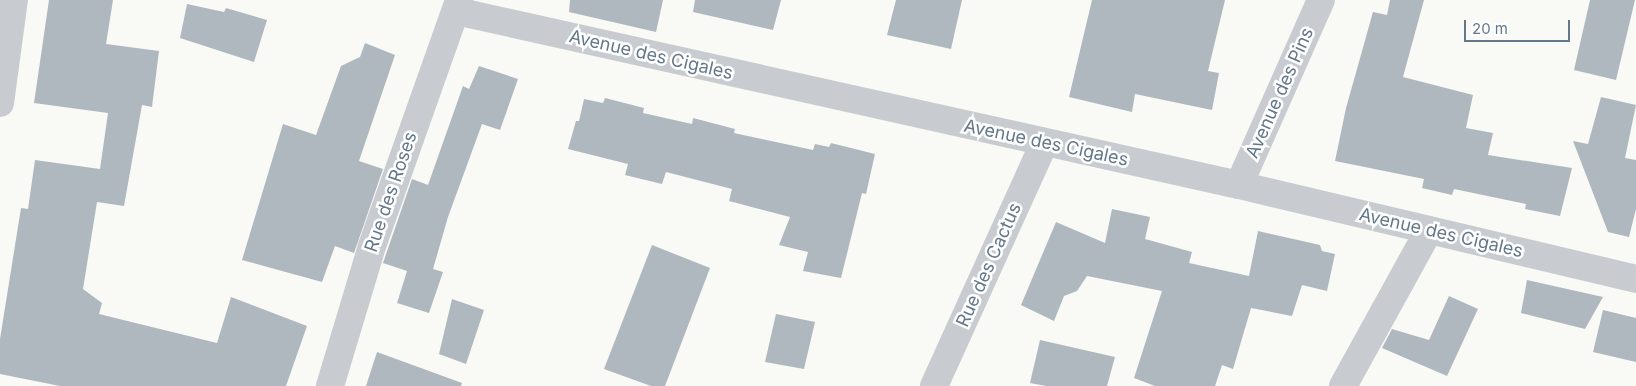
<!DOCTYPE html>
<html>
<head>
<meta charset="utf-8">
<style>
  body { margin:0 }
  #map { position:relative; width:1636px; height:386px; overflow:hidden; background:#f9f9f5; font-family:Inter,sans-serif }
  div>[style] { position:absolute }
  .building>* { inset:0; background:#b0b8bf }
  .minor>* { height:28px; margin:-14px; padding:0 14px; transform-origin:14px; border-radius:14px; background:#c8ccd0 }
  span { translate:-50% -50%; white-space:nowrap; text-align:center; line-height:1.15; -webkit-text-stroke:5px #fff; paint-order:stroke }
  .street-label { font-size:18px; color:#64788a }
  .scale { position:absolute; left:1464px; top:20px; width:106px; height:22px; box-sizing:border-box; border:2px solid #64788a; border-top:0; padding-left:6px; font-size:15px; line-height:18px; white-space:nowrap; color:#64788a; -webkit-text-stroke:4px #fff; paint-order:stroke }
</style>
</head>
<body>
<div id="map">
  <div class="building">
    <i style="clip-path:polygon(49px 0,113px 0,106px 44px,159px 51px,152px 107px,142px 105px,124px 206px,97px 202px,83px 289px,102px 303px,99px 314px,217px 343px,231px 297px,307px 326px,286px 386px,60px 386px,0 374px,0 339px,21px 208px,28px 209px,35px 160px,100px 169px,108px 113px,34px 103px)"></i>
    <i style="clip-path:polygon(570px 0,663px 0,656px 32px,569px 12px)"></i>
    <i style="clip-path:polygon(695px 0,781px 0,773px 30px,693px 12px)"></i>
    <i style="clip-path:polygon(896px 0,962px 0,951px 49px,887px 35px)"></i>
    <i style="clip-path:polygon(1092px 0,1225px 0,1208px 71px,1219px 73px,1212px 110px,1135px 94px,1132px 112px,1069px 97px)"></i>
    <i style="clip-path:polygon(1390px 0,1424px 0,1403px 77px,1473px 95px,1466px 128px,1493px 133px,1488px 155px,1572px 168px,1560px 216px,1525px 209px,1526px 204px,1454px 189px,1452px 195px,1422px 188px,1424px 179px,1335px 161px,1346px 108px,1373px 12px,1387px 15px)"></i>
    <i style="clip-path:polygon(1590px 0,1635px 0,1616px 80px,1574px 70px)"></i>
    <i style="clip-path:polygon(187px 4px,224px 12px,226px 8px,267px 20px,254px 62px,180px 38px)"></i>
    <i style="clip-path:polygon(365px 43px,395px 55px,359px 161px,383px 169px,354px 253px,335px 246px,322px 282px,242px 260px,283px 124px,316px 135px,341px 66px,360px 57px)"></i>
    <i style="clip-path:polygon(479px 66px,518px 79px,500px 130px,482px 124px,448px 217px,433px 269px,443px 272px,429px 313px,397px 303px,407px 271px,383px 263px,412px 179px,428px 185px,463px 86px,469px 89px)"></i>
    <i style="clip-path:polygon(1601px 97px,1636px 105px,1625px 158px,1636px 160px,1636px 209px,1629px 237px,1608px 232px,1573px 141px,1588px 144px)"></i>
    <i style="clip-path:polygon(605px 98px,644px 108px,643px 113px,692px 124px,693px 118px,735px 129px,734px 133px,813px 150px,815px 144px,829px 147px,831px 143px,875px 154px,866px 194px,862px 193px,841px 278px,803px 271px,808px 252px,779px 245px,790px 217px,729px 201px,732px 189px,666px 172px,662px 184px,625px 175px,628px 164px,568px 149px,576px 121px,579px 121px,584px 99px,603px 103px)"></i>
    <i style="clip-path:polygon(1112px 209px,1150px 217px,1145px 239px,1192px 252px,1189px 263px,1249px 276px,1258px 231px,1320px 245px,1322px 251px,1335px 254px,1327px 291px,1302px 285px,1292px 316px,1251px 308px,1233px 369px,1222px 365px,1215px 386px,1155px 386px,1134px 378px,1162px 291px,1087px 276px,1077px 291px,1064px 296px,1054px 321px,1021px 305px,1056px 222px,1105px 243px)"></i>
    <i style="clip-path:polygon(652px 245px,710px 268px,665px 386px,651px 386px,604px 369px)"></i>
    <i style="clip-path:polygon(1527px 280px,1603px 297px,1585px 329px,1521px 313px)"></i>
    <i style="clip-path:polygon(1449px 296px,1478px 309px,1447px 376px,1382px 348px,1392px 329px,1429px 340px)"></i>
    <i style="clip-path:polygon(452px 299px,484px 310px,466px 364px,439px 354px)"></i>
    <i style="clip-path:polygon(1603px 310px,1636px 318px,1636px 362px,1593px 352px)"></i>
    <i style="clip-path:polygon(776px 314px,815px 322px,804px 369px,765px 362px)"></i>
    <i style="clip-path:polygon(1040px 340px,1115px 357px,1107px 386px,1046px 386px,1030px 383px)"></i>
    <i style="clip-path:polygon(377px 352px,462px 383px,461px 386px,366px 386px)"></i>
  </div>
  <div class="minor">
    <i style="left:456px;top:11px;width:802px;rotate:12.53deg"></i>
    <i style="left:1239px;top:185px;width:408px;rotate:13.3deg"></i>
    <i style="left:0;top:103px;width:104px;rotate:-82.3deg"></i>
    <i style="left:1239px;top:185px;width:202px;rotate:-66.1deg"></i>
    <i style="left:330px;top:386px;width:146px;rotate:-73.3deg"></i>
    <i style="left:372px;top:246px;width:261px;rotate:-70.5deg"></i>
    <i style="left:934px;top:386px;width:267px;rotate:-65.6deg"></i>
    <i style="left:1343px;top:386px;width:178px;rotate:-61.1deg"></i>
  </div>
  <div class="street-label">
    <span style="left:651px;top:55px;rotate:13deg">Avenue des Cigales</span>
    <span style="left:1280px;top:93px;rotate:-66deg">Avenue des Pins</span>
    <span style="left:1046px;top:143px;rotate:12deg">Avenue des Cigales</span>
    <span style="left:391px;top:192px;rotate:-71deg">Rue des Roses</span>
    <span style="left:1441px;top:233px;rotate:13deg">Avenue des Cigales</span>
    <span style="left:989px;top:265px;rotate:-66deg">Rue des Cactus</span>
  </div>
  <div class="scale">20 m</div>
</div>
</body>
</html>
